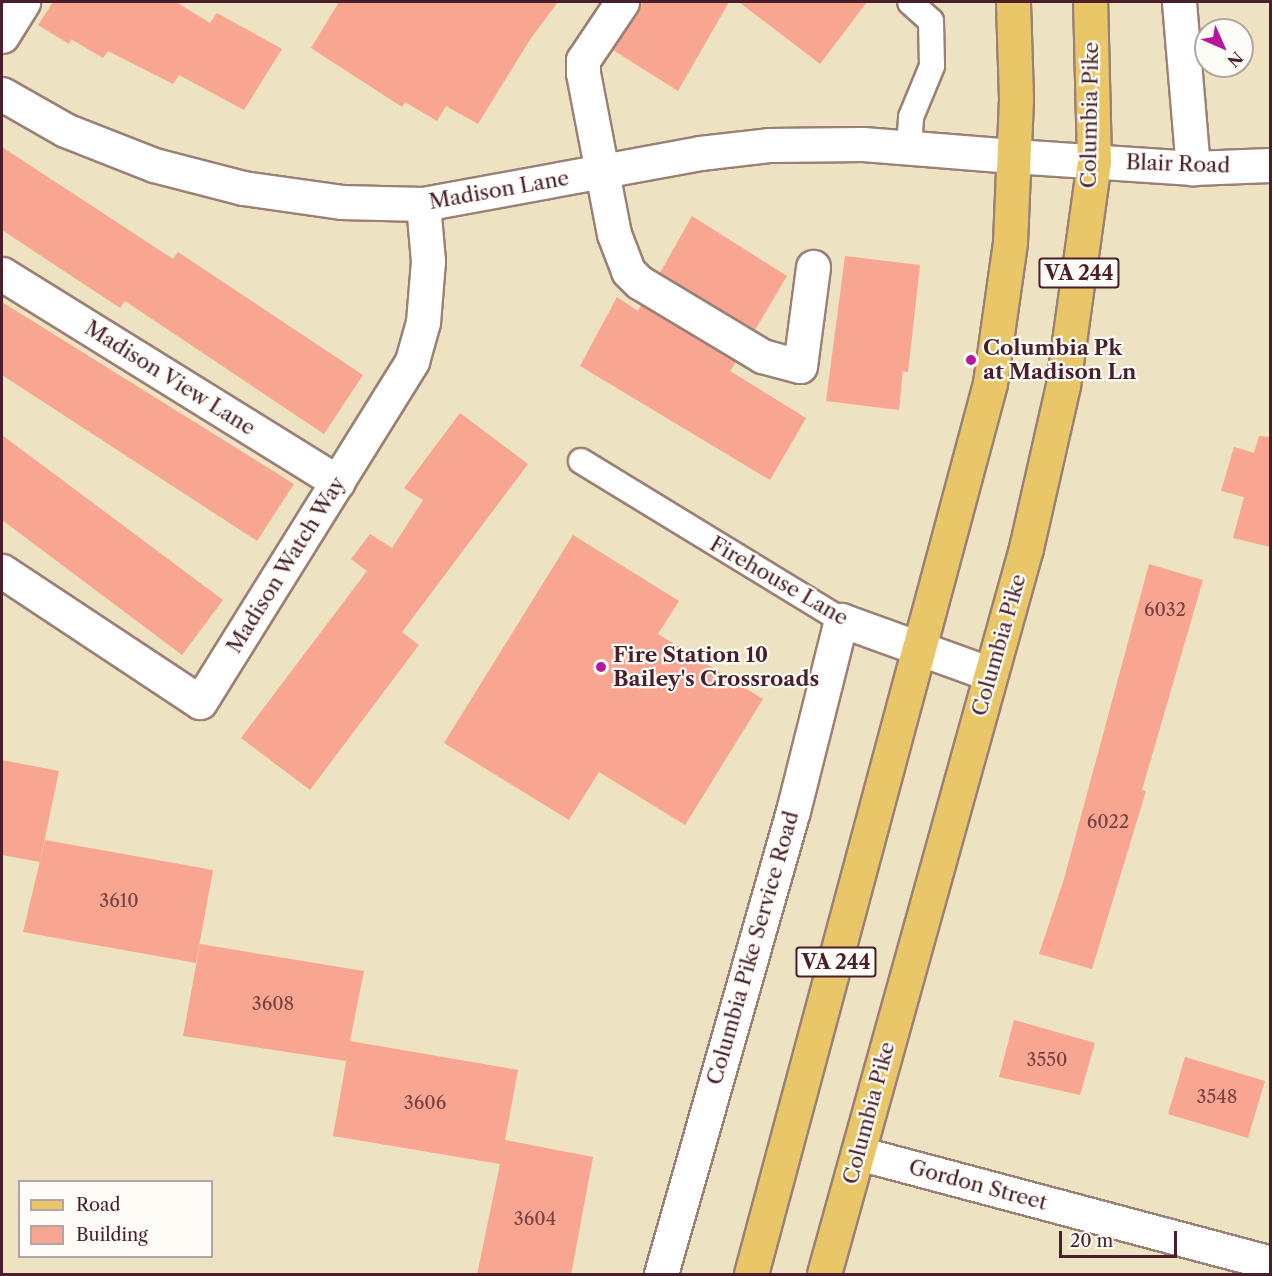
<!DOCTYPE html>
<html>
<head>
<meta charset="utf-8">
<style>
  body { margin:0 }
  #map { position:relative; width:1272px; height:1276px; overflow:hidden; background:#ede2c1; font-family:"Libre Caslon Text",serif }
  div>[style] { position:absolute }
  .building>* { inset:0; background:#f8a692 }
  .roads { filter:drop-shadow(2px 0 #9c8076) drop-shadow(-2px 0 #9c8076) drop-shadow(0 2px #9c8076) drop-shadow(0 -2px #9c8076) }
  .service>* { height:24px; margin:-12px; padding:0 12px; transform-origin:12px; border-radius:12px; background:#fff }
  .minor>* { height:33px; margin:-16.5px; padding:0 16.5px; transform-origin:16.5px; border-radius:16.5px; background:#fff }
  .tertiary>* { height:33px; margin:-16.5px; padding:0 16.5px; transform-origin:16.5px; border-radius:16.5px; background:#fff }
  .primary>* { height:33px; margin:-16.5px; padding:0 16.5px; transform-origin:16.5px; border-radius:16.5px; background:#e9c769 }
  .dots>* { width:16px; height:16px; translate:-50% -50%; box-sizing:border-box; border:3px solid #fdfcf7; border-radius:50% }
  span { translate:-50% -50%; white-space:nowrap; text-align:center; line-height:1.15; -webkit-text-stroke:4.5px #fdfcf7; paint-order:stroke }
  .number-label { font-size:18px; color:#764145 }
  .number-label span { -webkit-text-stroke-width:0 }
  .shield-label span { padding:2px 4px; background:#fdfcf7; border:2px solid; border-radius:4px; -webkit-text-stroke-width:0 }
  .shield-label { font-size:20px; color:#4a1f2b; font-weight:700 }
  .street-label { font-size:21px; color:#4a1f2b }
  .poi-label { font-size:21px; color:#4a1f2b; font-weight:700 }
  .left { translate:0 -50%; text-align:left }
  .frame { position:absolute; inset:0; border:3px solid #4a1f2b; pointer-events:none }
  .legend { position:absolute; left:18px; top:1180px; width:195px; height:78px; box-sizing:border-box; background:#fdfcf7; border:2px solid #b5a4a5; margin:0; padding:8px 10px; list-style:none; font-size:18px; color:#4a1f2b }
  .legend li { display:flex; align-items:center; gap:12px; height:30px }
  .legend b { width:30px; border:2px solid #b5a4a5 }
  .north { position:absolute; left:1194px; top:18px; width:60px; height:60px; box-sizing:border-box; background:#fdfcf7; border:2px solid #b5a4a5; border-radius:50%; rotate:135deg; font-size:16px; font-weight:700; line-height:24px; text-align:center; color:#4a1f2b }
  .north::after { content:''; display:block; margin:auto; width:21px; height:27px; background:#b5179e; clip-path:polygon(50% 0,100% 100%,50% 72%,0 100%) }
  .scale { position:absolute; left:1059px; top:1231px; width:118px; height:27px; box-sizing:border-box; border:3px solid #4a1f2b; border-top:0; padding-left:8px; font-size:18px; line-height:21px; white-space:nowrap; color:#4a1f2b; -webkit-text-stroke:4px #fdfcf7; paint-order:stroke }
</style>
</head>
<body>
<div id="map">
  <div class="building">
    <i style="clip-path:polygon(53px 2px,176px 2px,210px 23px,217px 13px,282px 49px,244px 110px,179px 75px,173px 84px,108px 51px,103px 58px,71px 39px,69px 44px,38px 25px)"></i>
    <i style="clip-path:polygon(339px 2px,558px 2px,531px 38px,478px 124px,446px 106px,437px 121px,405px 102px,402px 107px,311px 48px)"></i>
    <i style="clip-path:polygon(642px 2px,729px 2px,678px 91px,613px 50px)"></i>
    <i style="clip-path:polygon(739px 2px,867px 2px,820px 64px)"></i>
    <i style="clip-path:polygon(2px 147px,173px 259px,178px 252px,363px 375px,324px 434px,125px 301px,120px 308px,2px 230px)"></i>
    <i style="clip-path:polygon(692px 216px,787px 276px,755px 330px,660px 273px)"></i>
    <i style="clip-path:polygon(845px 256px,920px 265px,908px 372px,903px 371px,899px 410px,826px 401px)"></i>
    <i style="clip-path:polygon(617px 297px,638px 311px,641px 305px,736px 362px,730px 371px,806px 418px,770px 480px,580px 366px)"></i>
    <i style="clip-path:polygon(2px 302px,294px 484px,257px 541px,2px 375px)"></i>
    <i style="clip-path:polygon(460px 413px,528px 464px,402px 632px,419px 645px,310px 790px,241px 738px,367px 571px,351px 559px,370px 534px,392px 548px,423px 500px,404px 488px)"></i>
    <i style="clip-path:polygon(2px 435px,223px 600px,182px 655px,2px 520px)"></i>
    <i style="clip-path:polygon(1259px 436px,1270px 437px,1270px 547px,1233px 538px,1244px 497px,1221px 491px,1234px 447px,1254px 453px)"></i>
    <i style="clip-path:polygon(573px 535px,679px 601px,658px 634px,763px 699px,685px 825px,599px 772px,569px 820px,444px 743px)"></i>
    <i style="clip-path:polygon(1149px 564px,1203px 580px,1142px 790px,1146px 791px,1092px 969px,1039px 954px,1064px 879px)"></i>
    <i style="clip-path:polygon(2px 760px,59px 771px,40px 862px,2px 855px)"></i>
    <i style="clip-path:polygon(45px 840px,213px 870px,196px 963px,23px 932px)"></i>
    <i style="clip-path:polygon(200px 944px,364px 971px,350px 1041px,518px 1070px,502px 1156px,505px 1140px,593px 1157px,571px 1275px,477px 1275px,500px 1164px,333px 1136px,348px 1051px,346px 1061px,183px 1036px)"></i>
    <i style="clip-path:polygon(1014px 1020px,1095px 1043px,1080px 1095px,999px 1077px)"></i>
    <i style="clip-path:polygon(1185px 1057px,1265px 1081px,1248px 1138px,1168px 1114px)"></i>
  </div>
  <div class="roads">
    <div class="service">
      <i style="left:909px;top:147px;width:30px;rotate:-86deg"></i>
      <i style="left:911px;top:117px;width:55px;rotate:-67.6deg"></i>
      <i style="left:932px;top:66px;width:45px;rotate:-91.3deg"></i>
      <i style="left:931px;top:21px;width:28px;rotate:-138deg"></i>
      <i style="left:581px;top:461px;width:305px;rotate:31.4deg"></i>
    </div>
    <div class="minor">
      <i style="left:622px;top:2px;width:70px;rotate:123.9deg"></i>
      <i style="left:583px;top:60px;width:13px;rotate:90deg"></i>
      <i style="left:583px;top:73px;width:164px;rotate:79.1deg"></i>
      <i style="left:614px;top:234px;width:40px;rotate:69deg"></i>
      <i style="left:628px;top:271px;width:16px;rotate:45deg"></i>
      <i style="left:639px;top:282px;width:144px;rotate:31deg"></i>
      <i style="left:762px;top:356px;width:39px;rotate:15deg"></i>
      <i style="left:800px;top:366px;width:100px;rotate:-82.5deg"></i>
      <i style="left:1179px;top:2px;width:167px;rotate:85.2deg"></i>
      <i style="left:2px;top:36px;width:40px;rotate:-58deg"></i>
      <i style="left:2px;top:94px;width:73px;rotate:29.7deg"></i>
      <i style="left:65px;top:130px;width:96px;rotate:21.5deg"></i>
      <i style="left:154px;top:165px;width:92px;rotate:14.5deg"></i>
      <i style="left:243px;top:188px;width:99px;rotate:8.1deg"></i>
      <i style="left:341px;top:202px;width:82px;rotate:1.4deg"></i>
      <i style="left:423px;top:204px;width:282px;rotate:-10.4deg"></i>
      <i style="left:700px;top:153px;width:69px;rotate:-6.6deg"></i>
      <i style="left:769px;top:145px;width:94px;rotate:-0.6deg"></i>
      <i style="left:863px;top:144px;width:150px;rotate:4.6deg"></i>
      <i style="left:2px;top:274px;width:395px;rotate:31.8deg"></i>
      <i style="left:2px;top:571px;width:237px;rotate:33.5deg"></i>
      <i style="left:200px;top:702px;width:402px;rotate:-58.1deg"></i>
      <i style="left:412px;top:361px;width:41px;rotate:-74.2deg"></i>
      <i style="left:423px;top:322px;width:61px;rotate:-85.3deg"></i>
      <i style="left:428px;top:261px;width:57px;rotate:-95deg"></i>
      <i style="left:858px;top:1153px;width:426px;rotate:14.9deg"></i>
      <i style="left:661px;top:1274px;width:481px;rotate:-74.1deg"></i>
      <i style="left:793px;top:811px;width:197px;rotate:-75.9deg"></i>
      <i style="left:841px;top:620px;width:158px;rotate:19.9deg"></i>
    </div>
    <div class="tertiary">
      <i style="left:1013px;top:156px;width:180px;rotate:3.8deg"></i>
      <i style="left:1193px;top:168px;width:77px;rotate:-2.2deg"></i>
    </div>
    <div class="primary">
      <i style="left:751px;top:1274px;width:922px;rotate:-74.98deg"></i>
      <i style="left:990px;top:383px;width:142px;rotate:-81.9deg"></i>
      <i style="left:1010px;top:242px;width:144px;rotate:-87.6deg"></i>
      <i style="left:1016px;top:98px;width:96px;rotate:-91.8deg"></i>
      <i style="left:824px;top:1274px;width:754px;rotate:-74.45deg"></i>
      <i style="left:1026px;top:548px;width:167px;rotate:-77.2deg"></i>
      <i style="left:1063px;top:385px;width:226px;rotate:-82.1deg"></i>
      <i style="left:1094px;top:161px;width:159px;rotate:-91.4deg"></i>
    </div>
  </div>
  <div class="dots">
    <i style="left:971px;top:360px;background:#b5179e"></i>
    <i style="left:601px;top:667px;background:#b5179e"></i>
  </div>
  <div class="number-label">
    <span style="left:1165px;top:610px">6032</span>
    <span style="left:1108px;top:822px">6022</span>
    <span style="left:119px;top:901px">3610</span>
    <span style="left:273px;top:1004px">3608</span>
    <span style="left:1047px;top:1060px">3550</span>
    <span style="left:1217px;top:1097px">3548</span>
    <span style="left:425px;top:1103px">3606</span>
    <span style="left:535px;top:1219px">3604</span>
  </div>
  <div class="shield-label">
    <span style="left:1079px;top:273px">VA 244</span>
    <span style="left:836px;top:962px">VA 244</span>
  </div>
  <div class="street-label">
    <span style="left:1090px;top:115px;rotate:-89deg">Columbia Pike</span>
    <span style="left:1178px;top:164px;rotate:2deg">Blair Road</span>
    <span style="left:499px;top:190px;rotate:-10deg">Madison Lane</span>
    <span style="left:170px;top:378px;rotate:32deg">Madison View Lane</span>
    <span style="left:286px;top:565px;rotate:-58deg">Madison Watch Way</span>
    <span style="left:779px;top:581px;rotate:30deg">Firehouse Lane</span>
    <span style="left:999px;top:645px;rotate:-74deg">Columbia Pike</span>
    <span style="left:753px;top:948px;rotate:-74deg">Columbia Pike Service Road</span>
    <span style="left:869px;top:1113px;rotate:-75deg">Columbia Pike</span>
    <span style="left:978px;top:1185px;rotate:15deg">Gordon Street</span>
  </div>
  <div class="poi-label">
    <span class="left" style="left:983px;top:360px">Columbia Pk<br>at Madison Ln</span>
    <span class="left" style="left:613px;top:667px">Fire Station 10<br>Bailey's Crossroads</span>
  </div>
  <div class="frame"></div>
  <ul class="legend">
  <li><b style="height:8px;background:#e9c769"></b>Road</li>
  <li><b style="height:16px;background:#f8a692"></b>Building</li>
  </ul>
  <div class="north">N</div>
  <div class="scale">20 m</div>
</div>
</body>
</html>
